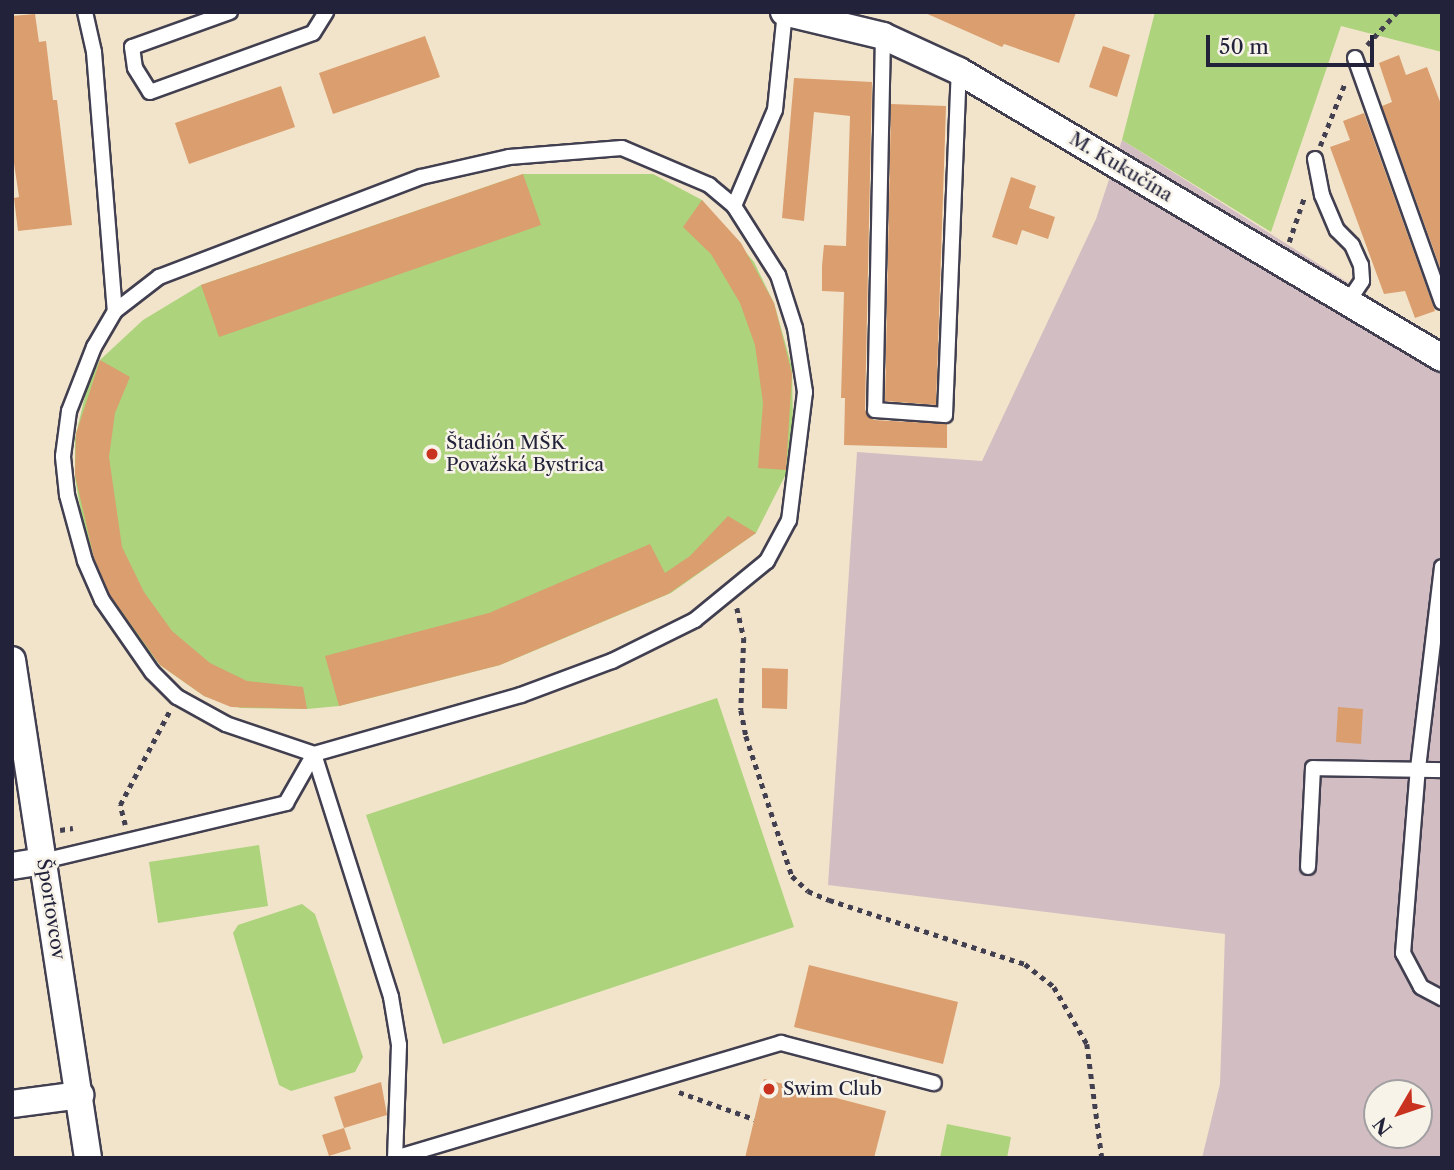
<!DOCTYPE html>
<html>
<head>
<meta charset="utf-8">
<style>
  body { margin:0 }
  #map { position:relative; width:1454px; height:1170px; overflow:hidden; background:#f2e4ca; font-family:"Libre Caslon Text",serif }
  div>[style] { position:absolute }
  .industrial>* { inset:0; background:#d2bec2 }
  .green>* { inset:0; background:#add37d }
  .building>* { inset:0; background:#da9e6f }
  .path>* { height:4.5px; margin-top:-2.25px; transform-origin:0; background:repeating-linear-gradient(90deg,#413f50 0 5px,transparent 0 10px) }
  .roads { filter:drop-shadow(2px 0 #413f50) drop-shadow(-2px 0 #413f50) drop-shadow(0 2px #413f50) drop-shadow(0 -2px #413f50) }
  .service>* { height:14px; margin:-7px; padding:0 7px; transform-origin:7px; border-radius:7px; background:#fff }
  .minor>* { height:26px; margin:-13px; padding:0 13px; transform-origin:13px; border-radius:13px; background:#fff }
  .dots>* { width:19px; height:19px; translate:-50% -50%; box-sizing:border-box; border:4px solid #f7f3e8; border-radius:50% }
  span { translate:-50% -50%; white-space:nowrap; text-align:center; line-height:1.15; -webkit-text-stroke:5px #f7f3e8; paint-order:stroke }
  .street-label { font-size:19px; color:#22223b }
  .poi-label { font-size:19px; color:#22223b }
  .left { translate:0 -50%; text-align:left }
  .frame { position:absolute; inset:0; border:14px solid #22223b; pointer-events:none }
  .north { position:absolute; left:1363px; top:1079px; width:70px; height:70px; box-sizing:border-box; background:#f7f3e8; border:2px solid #a29fa3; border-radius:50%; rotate:231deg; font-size:19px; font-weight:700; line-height:28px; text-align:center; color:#22223b }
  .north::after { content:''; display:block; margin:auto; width:24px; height:32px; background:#c8321e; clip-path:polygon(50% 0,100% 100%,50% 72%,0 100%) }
  .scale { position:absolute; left:1206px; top:35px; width:168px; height:32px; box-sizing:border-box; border:4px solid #22223b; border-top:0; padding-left:9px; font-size:21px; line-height:24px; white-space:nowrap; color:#22223b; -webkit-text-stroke:5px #f7f3e8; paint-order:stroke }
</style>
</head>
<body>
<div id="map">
  <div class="industrial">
    <i style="clip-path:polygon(evenodd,1122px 140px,1442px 342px,1442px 1158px,1202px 1158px,1220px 1084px,1225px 934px,828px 885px,857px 452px,982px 461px,1096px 219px,1122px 140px,1377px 1093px,1419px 1093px,1419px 1135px,1377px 1135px,1377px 1093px)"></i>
  </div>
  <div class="green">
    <i style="clip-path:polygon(1155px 12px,1442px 12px,1442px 52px,1341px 26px,1271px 232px,1122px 140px)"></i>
    <i style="clip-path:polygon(523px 174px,653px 174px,702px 200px,754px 262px,774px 303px,792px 367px,793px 429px,788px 470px,756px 533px,671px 593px,500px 665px,339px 706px,307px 709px,240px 708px,204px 696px,160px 665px,121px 616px,85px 535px,75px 478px,75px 438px,89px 380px,100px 360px,143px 320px,201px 285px)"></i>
    <i style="clip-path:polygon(717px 698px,794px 927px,443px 1044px,366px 815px)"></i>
    <i style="clip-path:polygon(259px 845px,268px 906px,158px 923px,149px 862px)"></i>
    <i style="clip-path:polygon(302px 904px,315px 914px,363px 1057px,355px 1072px,291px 1091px,279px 1085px,233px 933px,238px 925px)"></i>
    <i style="clip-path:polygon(947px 1124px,1011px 1137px,1007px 1158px,940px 1158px)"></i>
  </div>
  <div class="building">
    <i style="clip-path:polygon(923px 12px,1076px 12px,1059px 63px,1004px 44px,1002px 47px)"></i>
    <i style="clip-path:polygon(35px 14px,39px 42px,46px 41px,53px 100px,57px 100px,72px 225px,18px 231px,14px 198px,19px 197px,12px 150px,12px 16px)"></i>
    <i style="clip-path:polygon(425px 36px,440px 77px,333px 114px,319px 73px)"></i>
    <i style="clip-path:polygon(1103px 46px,1130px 55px,1117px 97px,1089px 87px)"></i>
    <i style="clip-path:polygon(1399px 55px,1406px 75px,1427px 67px,1442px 107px,1442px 273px,1382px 106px,1392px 102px,1379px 63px)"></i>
    <i style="clip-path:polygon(794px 78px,872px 82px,865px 410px,874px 420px,947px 424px,947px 448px,844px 445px,845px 398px,841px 398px,844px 292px,822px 291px,822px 266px,824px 245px,846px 246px,850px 116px,814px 112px,804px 221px,782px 218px)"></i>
    <i style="clip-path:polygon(281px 86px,295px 127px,189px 164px,175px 123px)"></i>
    <i style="clip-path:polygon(891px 104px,946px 106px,936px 405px,885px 401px)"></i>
    <i style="clip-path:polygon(1364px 113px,1435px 311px,1415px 318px,1405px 291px,1384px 294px,1330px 147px,1350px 140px,1343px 121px)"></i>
    <i style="clip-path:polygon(523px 174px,541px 225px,219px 337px,201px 285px)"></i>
    <i style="clip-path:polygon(1011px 177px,1036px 186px,1029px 208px,1055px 217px,1048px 239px,1022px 230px,1017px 245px,992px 237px)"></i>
    <i style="clip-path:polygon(702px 200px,741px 243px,774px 303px,792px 374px,786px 470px,758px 468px,763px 403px,755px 345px,740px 303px,711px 254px,683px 227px)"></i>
    <i style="clip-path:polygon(100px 360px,130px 377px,115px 413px,109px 457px,122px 547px,144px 592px,172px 631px,210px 663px,247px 681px,303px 687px,307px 709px,231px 707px,204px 696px,160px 665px,110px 595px,94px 558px,75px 475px,76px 434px)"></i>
    <i style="clip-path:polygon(728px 516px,756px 533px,668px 594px,500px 665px,339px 706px,325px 656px,489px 613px,650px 544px,665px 573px,690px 556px)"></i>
    <i style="clip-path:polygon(762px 668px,788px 669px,787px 709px,762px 708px)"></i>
    <i style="clip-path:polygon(1338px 707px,1363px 709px,1361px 744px,1336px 742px)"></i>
    <i style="clip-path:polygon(809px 965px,958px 1002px,943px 1064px,794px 1027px)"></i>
    <i style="clip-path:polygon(764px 1079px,886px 1111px,874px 1158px,745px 1158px)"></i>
    <i style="clip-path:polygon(381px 1082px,387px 1115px,344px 1128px,334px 1097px)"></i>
    <i style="clip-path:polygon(344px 1128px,351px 1149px,329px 1156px,322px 1135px)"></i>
  </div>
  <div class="path">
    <i style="left:1367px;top:45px;width:45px;rotate:-47.7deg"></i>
    <i style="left:1320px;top:146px;width:68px;rotate:-68.4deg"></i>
    <i style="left:1289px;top:242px;width:46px;rotate:-71.2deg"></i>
    <i style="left:737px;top:608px;width:31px;rotate:77deg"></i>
    <i style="left:744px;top:638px;width:72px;rotate:92.4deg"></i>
    <i style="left:741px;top:710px;width:26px;rotate:79deg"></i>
    <i style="left:746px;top:736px;width:147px;rotate:71.8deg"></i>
    <i style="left:792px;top:876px;width:22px;rotate:43deg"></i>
    <i style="left:808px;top:891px;width:23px;rotate:23deg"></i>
    <i style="left:829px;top:900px;width:206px;rotate:18.1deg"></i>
    <i style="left:1025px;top:964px;width:37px;rotate:38deg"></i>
    <i style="left:1054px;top:987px;width:66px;rotate:59.9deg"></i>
    <i style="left:1087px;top:1044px;width:115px;rotate:82.5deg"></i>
    <i style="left:125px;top:825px;width:21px;rotate:-104deg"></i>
    <i style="left:120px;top:805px;width:107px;rotate:-62.2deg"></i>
    <i style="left:60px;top:830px;width:13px;rotate:-9deg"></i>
    <i style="left:679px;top:1092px;width:80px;rotate:19.8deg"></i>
  </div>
  <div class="roads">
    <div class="service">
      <i style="left:85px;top:12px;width:41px;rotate:77.3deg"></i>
      <i style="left:94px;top:52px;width:260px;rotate:85.4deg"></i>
      <i style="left:230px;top:12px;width:104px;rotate:160.3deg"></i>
      <i style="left:132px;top:47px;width:21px;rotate:82deg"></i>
      <i style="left:135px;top:68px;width:28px;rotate:58deg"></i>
      <i style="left:150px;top:92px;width:173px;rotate:-19.9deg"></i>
      <i style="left:313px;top:33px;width:25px;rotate:-58deg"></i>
      <i style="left:883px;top:36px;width:374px;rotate:91.2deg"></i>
      <i style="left:875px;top:410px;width:70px;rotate:4.1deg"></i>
      <i style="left:945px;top:415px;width:344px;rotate:-87.7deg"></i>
      <i style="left:1355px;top:58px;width:259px;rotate:70.4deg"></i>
      <i style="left:622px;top:148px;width:95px;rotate:23deg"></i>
      <i style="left:709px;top:185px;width:33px;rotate:40deg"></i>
      <i style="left:734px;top:206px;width:82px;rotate:57.5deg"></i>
      <i style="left:778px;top:275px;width:56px;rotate:72.2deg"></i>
      <i style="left:795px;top:328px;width:65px;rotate:81.1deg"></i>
      <i style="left:805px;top:392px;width:129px;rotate:97.1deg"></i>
      <i style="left:789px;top:520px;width:47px;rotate:118.2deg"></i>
      <i style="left:767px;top:561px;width:93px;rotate:140.7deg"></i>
      <i style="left:695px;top:620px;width:93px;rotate:153.7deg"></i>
      <i style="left:612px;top:661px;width:97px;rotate:159.5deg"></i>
      <i style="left:521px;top:695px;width:215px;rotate:164.1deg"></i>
      <i style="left:314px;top:754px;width:93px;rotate:-161.2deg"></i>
      <i style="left:226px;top:724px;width:56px;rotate:-151.1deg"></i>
      <i style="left:177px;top:697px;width:35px;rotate:-135deg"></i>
      <i style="left:152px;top:672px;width:88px;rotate:-124.8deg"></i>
      <i style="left:102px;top:600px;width:43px;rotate:-113.6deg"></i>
      <i style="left:85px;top:561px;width:68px;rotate:-105.3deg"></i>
      <i style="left:67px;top:495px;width:39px;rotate:-96deg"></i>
      <i style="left:63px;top:456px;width:45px;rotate:-82.4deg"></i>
      <i style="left:69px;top:411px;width:69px;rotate:-68.7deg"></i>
      <i style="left:94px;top:347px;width:42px;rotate:-59.7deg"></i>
      <i style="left:115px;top:311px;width:56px;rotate:-37.7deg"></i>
      <i style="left:159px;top:277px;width:280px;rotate:-20.9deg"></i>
      <i style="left:421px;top:177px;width:90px;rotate:-12.8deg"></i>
      <i style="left:509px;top:157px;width:113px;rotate:-4.6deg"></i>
      <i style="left:1315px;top:159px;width:37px;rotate:79deg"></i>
      <i style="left:1322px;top:195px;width:38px;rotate:67deg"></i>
      <i style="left:1337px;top:230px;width:21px;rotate:45deg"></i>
      <i style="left:1352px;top:245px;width:22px;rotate:66deg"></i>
      <i style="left:1361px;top:265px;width:16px;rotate:86deg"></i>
      <i style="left:1362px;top:281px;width:25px;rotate:124deg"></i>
      <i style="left:734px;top:206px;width:104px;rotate:-66.9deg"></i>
      <i style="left:775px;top:110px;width:99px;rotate:-84.2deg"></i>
      <i style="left:1442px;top:567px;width:201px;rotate:96.8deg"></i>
      <i style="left:1418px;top:767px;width:187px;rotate:94.6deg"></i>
      <i style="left:1403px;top:953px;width:38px;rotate:62deg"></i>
      <i style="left:1421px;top:987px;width:24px;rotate:28deg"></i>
      <i style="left:43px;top:861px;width:250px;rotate:-13.4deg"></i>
      <i style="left:286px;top:803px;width:56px;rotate:-60.3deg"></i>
      <i style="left:314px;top:754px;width:255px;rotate:72.4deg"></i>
      <i style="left:391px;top:997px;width:49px;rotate:80.5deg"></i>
      <i style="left:399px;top:1045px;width:113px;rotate:92deg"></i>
      <i style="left:1308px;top:867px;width:99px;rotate:-87.1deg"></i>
      <i style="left:1313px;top:768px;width:129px;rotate:0.9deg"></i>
      <i style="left:395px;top:1158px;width:403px;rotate:-16.6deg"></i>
      <i style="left:781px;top:1043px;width:158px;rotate:14.7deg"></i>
    </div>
    <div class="minor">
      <i style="left:784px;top:12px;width:102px;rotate:13.6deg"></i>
      <i style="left:883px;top:36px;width:84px;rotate:24.7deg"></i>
      <i style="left:959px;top:71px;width:562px;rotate:30.72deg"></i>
      <i style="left:12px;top:660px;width:504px;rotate:81.32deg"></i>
      <i style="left:12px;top:866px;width:31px;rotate:-9deg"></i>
      <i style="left:12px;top:1104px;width:69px;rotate:-7.5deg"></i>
    </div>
  </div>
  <div class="dots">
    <i style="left:432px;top:454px;background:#c8321e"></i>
    <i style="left:769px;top:1089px;background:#c8321e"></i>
  </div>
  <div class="street-label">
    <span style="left:1121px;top:167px;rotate:31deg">M. Kukučína</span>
    <span style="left:51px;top:909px;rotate:81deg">Športovcov</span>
  </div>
  <div class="poi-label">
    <span class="left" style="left:446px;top:454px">Štadión MŠK<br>Považská Bystrica</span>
    <span class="left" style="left:783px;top:1089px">Swim Club</span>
  </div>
  <div class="frame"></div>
  <div class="north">N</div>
  <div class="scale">50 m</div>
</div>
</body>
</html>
